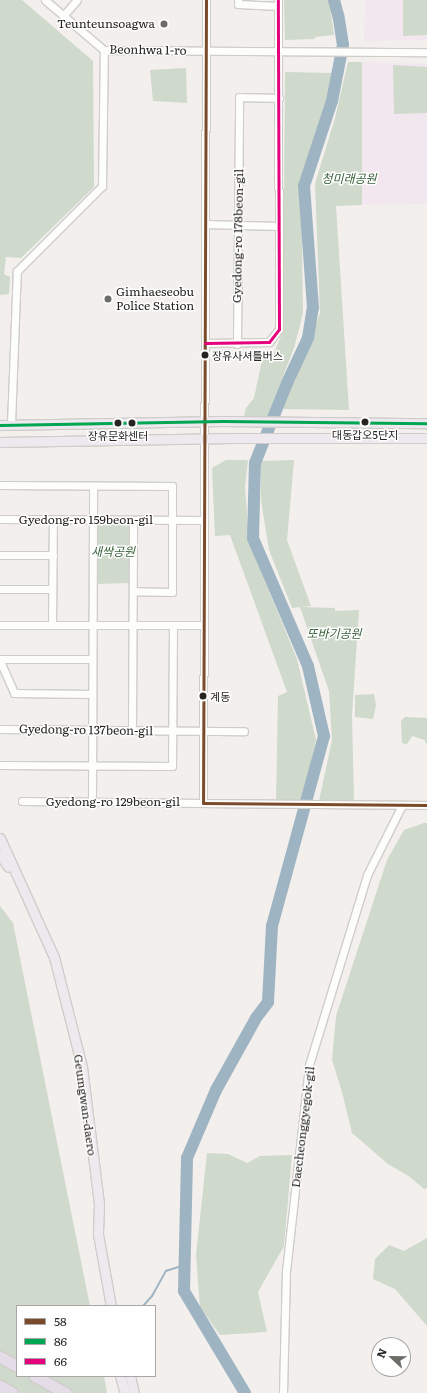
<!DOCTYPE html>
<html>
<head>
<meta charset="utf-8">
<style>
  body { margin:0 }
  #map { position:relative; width:427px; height:1393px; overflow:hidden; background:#f2efec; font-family:Literata,"Noto Sans KR",serif }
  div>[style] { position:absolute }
  .education>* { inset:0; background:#f3e7ef }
  .green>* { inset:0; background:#cfd9cc }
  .stream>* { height:2px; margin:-1px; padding:0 1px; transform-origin:1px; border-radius:1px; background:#9fb4c2 }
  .river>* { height:12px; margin:-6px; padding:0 6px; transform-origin:6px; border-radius:6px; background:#9fb4c2 }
  .roads { filter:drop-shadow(1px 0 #cfcdca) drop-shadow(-1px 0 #cfcdca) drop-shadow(0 1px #cfcdca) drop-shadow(0 -1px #cfcdca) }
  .minor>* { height:7px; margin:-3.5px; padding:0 3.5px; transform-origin:3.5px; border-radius:3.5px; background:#fdfdfc }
  .major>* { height:9px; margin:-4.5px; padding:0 4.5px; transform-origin:4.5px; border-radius:4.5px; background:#eee9ef }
  .highway>* { height:11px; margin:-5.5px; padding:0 5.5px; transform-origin:5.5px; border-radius:5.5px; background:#e4dce6 }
  .bus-1>* { height:3px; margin:-1.5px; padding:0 1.5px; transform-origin:1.5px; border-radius:1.5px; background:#7a4b2a }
  .bus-2>* { height:3px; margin:-1.5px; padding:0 1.5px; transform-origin:1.5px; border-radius:1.5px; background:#00a651 }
  .bus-3>* { height:3px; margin:-1.5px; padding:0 1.5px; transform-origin:1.5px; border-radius:1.5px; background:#e5007d }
  .dots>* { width:11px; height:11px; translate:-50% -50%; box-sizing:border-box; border:2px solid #fefefe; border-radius:50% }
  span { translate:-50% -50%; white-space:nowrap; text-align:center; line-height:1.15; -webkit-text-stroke:3px #fefefe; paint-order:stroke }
  .bus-label { font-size:11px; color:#272522 }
  .left { translate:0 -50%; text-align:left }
  .poi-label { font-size:12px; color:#272522 }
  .right { translate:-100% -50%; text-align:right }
  .street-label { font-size:12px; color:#272522 }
  .park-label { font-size:12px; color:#3b633b; font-style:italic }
  .legend { position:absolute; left:16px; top:1305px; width:140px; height:72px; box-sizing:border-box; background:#fefefe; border:1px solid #a8a7a6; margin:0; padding:5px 7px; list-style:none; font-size:12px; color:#272522 }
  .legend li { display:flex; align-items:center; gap:8px; height:20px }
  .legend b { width:20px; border:1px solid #a8a7a6 }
  .north { position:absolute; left:371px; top:1337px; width:40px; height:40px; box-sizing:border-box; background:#fefefe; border:1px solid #a8a7a6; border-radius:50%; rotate:292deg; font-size:11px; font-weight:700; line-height:16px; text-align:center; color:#272522 }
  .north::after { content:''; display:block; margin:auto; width:14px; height:18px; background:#6e6c69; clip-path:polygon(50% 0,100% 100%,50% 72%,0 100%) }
</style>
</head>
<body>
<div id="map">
  <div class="education">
    <i style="clip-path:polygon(365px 0,427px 0,427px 40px,364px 41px)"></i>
    <i style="clip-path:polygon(362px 62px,427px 64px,427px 204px,362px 205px)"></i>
  </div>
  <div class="green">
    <i style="clip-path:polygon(0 0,22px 0,93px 61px,94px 187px,21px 258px,6px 257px,4px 274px,10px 277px,9px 294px,0 295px)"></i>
    <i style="clip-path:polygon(284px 0,329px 0,334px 35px,315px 37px,315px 39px,285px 40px)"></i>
    <i style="clip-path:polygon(403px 0,427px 0,427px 35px,403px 36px)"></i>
    <i style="clip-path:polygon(348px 62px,362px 62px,362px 205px,336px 206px,349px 410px,279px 409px,298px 372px,320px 313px,315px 184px,335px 118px)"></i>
    <i style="clip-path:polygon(393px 65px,427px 67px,427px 113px,394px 114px)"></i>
    <i style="clip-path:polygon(186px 68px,187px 103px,153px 101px,150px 70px)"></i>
    <i style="clip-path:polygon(285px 72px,332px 73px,327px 101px,301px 183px,303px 313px,294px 348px,266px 420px,243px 420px,246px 408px,254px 398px,263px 356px,273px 356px,283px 331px)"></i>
    <i style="clip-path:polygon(226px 460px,248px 460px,245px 486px,249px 543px,297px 659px,316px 740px,302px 800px,276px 803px,278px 696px,287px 692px,230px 535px,215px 536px,212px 468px)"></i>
    <i style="clip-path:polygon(294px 460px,287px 540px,311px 606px,302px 607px,335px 608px,335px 611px,359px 610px,352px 715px,354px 801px,319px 801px,332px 740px,329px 691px,300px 607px,292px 608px,269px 550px,261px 500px,261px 461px)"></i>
    <i style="clip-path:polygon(95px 521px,131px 521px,132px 583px,94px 584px)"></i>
    <i style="clip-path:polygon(374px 694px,376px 705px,373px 719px,355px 717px,355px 695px)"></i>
    <i style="clip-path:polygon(405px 717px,427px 718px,427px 743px,425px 743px,425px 740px,412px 736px,407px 744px,402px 743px,401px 721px)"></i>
    <i style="clip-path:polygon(424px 823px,427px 823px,427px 1188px,424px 1189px,410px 1177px,388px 1164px,352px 1133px,342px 1092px,332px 1060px,336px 1016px,387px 860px,404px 830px)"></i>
    <i style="clip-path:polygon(0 906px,13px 923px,90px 1306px,17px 1306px,17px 1376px,104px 1376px,107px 1393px,0 1393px)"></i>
    <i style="clip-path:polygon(207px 1153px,228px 1154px,247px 1163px,260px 1156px,292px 1155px,284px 1246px,258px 1292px,267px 1332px,220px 1335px,200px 1307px,196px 1255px)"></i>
    <i style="clip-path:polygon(427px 1238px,427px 1326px,395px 1289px,373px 1279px,375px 1259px,389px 1245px,404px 1251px)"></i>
  </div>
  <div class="stream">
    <i style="left:143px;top:1306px;width:13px;rotate:-48deg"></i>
    <i style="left:152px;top:1296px;width:29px;rotate:-61deg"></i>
    <i style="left:166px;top:1271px;width:19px;rotate:-18deg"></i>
  </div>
  <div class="river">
    <i style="left:245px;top:1393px;width:119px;rotate:-120.9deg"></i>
    <i style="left:184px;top:1291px;width:133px;rotate:-88.7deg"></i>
    <i style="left:187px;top:1158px;width:74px;rotate:-66.9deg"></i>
    <i style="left:216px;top:1090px;width:82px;rotate:-60.9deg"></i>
    <i style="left:256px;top:1018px;width:20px;rotate:-53deg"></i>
    <i style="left:268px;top:1002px;width:76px;rotate:-87deg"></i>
    <i style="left:272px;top:926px;width:197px;rotate:-74.7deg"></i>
    <i style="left:324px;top:736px;width:72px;rotate:-102.9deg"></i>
    <i style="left:308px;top:666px;width:139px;rotate:-113.3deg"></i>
    <i style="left:253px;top:538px;width:75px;rotate:-88.5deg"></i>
    <i style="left:255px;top:463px;width:86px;rotate:-68.2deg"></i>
    <i style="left:287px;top:383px;width:50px;rotate:-65deg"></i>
    <i style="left:308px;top:338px;width:30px;rotate:-81deg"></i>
    <i style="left:313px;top:308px;width:122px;rotate:-94.2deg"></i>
    <i style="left:304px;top:186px;width:89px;rotate:-71.8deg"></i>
    <i style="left:332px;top:101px;width:57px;rotate:-78.9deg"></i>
    <i style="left:343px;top:45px;width:30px;rotate:-99deg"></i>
    <i style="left:338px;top:15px;width:16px;rotate:-105deg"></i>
  </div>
  <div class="roads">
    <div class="minor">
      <i style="left:45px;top:0;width:77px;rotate:40.3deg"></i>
      <i style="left:104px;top:50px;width:323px;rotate:0.4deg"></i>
      <i style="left:206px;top:0;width:803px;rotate:90.21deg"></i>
      <i style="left:203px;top:803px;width:224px;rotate:0.5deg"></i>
      <i style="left:238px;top:0;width:4px;rotate:90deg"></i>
      <i style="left:238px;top:4px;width:40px;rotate:2.9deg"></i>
      <i style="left:63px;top:16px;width:21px;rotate:-49deg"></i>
      <i style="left:205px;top:224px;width:73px;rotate:1.6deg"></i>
      <i style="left:205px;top:343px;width:64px;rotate:-0.9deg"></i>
      <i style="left:269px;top:342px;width:16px;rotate:-52deg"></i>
      <i style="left:279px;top:329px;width:329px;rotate:-90.2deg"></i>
      <i style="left:237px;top:344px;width:247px;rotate:-89.5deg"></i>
      <i style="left:239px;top:97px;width:40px;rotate:1.4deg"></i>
      <i style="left:11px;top:424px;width:153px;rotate:-87.8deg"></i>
      <i style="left:17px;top:271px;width:120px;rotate:-45deg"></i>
      <i style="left:102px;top:186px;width:136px;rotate:-89.2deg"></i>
      <i style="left:0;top:485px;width:172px;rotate:0.3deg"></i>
      <i style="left:172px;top:486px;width:106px;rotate:90deg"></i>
      <i style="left:172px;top:592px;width:39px;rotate:-179deg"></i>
      <i style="left:0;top:519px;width:204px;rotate:0.3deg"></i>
      <i style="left:0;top:555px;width:53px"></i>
      <i style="left:0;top:589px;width:52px"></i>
      <i style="left:0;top:625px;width:204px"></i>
      <i style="left:52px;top:625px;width:105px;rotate:-89.5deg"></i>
      <i style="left:0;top:659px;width:92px"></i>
      <i style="left:0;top:661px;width:35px;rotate:66deg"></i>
      <i style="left:14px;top:693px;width:78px;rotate:0.7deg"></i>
      <i style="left:0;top:729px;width:244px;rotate:0.5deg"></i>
      <i style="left:132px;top:730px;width:210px;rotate:-89.7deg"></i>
      <i style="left:0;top:765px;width:172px;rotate:0.3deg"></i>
      <i style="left:172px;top:766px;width:141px;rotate:-89.6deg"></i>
      <i style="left:22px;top:801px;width:181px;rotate:0.6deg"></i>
      <i style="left:92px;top:802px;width:316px;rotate:-89.8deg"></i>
      <i style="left:283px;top:1393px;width:122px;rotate:-88.6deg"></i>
      <i style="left:286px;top:1271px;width:207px;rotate:-83.6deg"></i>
      <i style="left:309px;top:1065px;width:199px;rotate:-73deg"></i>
      <i style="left:367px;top:875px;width:78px;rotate:-63.4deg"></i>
    </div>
    <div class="major">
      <i style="left:0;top:425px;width:223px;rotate:-1deg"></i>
      <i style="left:223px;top:421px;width:204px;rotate:0.6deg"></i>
      <i style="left:0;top:442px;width:232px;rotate:-1deg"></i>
      <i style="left:232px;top:438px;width:195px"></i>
      <i style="left:0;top:838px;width:131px;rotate:65.6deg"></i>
      <i style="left:54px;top:957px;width:114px;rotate:75.7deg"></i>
      <i style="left:82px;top:1067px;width:138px;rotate:82.9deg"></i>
      <i style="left:99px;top:1204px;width:30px;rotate:92deg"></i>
      <i style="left:98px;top:1234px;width:73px;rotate:79.8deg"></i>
      <i style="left:0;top:854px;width:15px;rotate:58deg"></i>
      <i style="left:120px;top:1376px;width:18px;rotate:74deg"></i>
      <i style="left:130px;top:1376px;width:17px;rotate:77deg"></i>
    </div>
    <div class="highway">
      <i style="left:0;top:1357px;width:19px;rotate:28deg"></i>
      <i style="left:35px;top:1376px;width:35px;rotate:29deg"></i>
      <i style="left:0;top:1386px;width:14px;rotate:30deg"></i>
    </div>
  </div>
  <div class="bus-1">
    <i style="left:206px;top:0;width:803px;rotate:90.21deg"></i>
    <i style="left:203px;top:803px;width:224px;rotate:0.5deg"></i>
  </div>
  <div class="bus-2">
    <i style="left:0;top:425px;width:223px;rotate:-1deg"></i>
    <i style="left:223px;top:421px;width:204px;rotate:0.6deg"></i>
  </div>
  <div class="bus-3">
    <i style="left:205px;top:343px;width:64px;rotate:-0.9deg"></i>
    <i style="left:269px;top:342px;width:16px;rotate:-52deg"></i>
    <i style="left:279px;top:329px;width:329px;rotate:-90.2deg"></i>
  </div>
  <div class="dots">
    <i style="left:164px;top:24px;background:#6e6c69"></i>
    <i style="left:108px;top:299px;background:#6e6c69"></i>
    <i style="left:205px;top:355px;background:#272522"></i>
    <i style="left:365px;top:422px;background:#272522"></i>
    <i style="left:118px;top:423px;background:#272522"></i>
    <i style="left:132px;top:423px;background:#272522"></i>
    <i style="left:203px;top:696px;background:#272522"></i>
  </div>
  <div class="bus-label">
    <span class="left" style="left:212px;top:355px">장유사셔틀버스</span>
    <span style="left:365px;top:434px">대동갑오5단지</span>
    <span style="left:118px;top:435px">장유문화센터</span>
    <span class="left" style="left:210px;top:696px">계동</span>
  </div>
  <div class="poi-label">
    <span class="right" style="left:155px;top:24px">Teunteunsoagwa</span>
    <span class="left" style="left:116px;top:299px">Gimhaeseobu<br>Police Station</span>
  </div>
  <div class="street-label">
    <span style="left:148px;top:50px;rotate:1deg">Beonhwa 1-ro</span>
    <span style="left:238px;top:236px;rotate:-89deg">Gyedong-ro 178beon-gil</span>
    <span style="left:86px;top:520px">Gyedong-ro 159beon-gil</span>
    <span style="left:86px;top:730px;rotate:1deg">Gyedong-ro 137beon-gil</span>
    <span style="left:113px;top:802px">Gyedong-ro 129beon-gil</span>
    <span style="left:85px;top:1105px;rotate:82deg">Geumgwan-daero</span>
    <span style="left:303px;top:1127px;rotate:-83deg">Daecheonggyegok-gil</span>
  </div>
  <div class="park-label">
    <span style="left:349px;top:179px">청미래공원</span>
    <span style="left:113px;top:552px">새싹공원</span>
    <span style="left:334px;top:634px">또바기공원</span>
  </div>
  <ul class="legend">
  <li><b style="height:5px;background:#7a4b2a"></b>58</li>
  <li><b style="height:5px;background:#00a651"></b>86</li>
  <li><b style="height:5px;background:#e5007d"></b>66</li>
  </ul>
  <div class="north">N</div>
</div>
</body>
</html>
